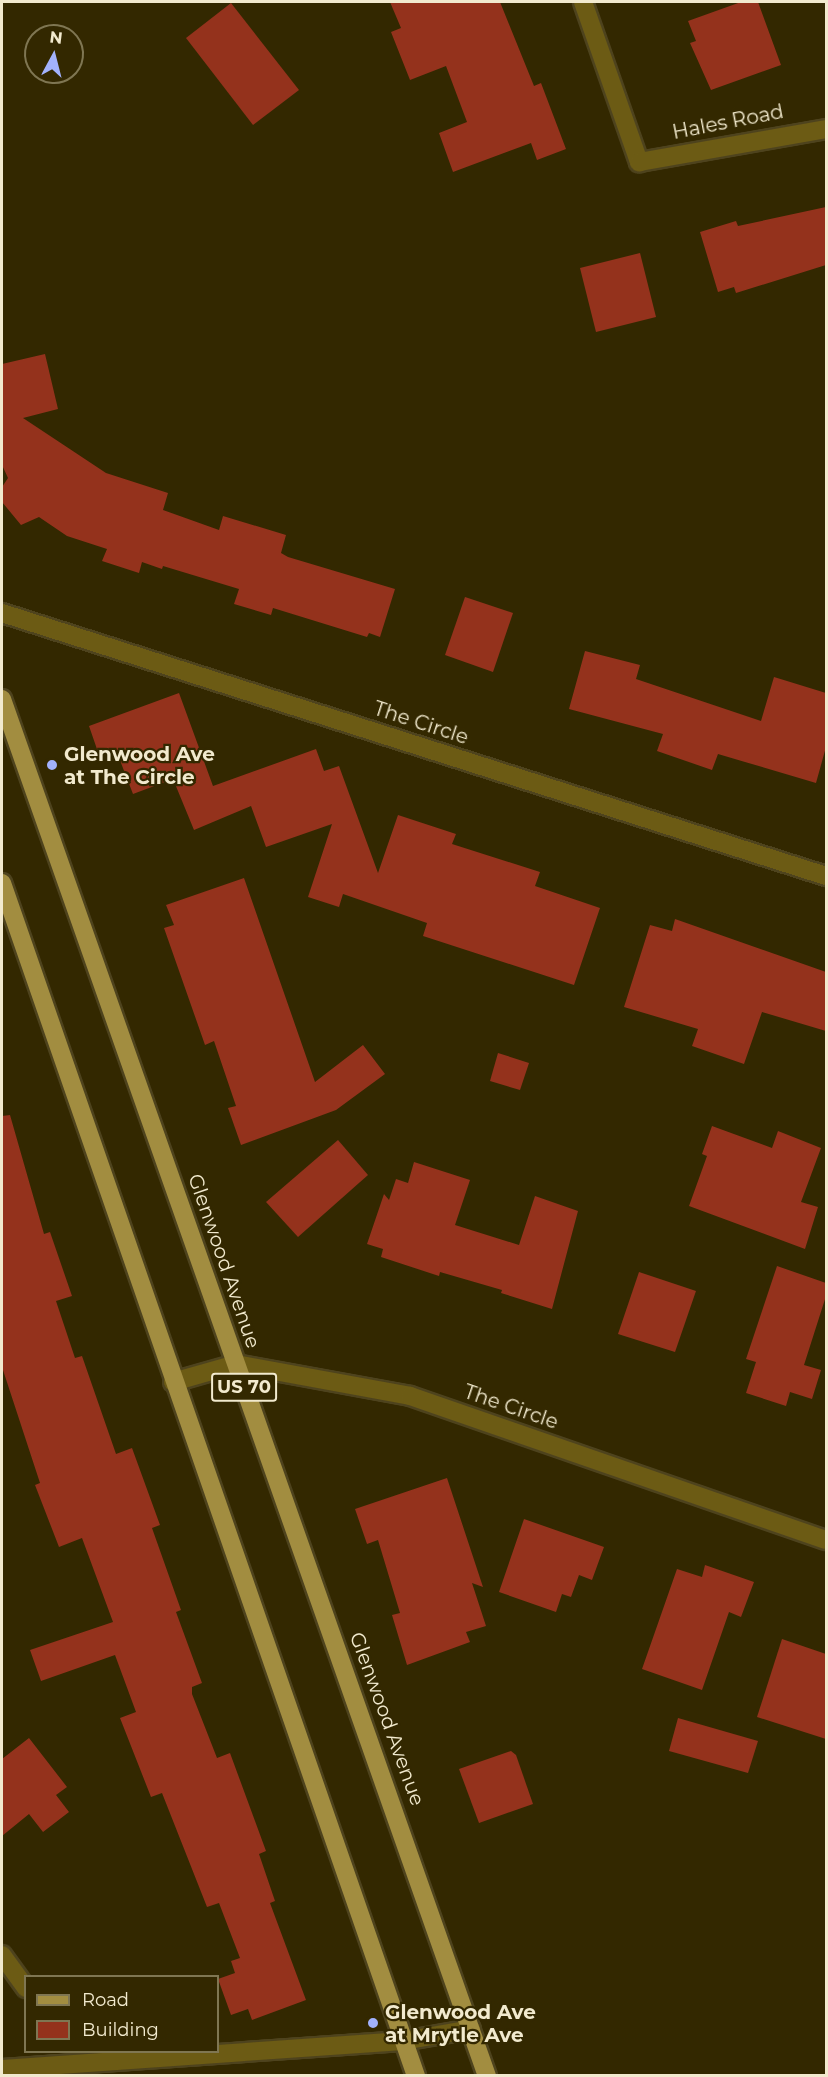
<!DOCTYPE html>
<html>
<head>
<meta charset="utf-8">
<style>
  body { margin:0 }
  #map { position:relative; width:828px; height:2077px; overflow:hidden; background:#332800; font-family:Montserrat,sans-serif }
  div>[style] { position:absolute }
  .building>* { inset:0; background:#94321c }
  .roads { filter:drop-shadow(2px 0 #4e431d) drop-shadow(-2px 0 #4e431d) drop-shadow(0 2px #4e431d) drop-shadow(0 -2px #4e431d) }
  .minor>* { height:18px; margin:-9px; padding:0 9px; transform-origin:9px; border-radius:9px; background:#6c5b14 }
  .major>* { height:18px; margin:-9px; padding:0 9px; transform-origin:9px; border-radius:9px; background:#a28d40 }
  .dots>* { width:16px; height:16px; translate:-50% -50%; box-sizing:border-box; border:3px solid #332800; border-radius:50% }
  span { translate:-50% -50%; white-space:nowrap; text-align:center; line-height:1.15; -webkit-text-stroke:4.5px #332800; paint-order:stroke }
  .shield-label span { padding:2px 4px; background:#332800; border:2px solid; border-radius:4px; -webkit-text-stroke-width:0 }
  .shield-label { font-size:18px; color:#f2eace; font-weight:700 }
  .street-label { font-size:20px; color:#f2eace }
  .poi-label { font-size:20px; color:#f2eace; font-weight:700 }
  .left { translate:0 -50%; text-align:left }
  .frame { position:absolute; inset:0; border:3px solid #f2eace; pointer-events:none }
  .legend { position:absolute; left:24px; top:1975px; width:195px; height:78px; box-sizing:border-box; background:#332800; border:2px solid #7f7652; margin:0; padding:8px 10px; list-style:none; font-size:18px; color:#f2eace }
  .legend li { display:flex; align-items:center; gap:12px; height:30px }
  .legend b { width:30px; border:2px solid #7f7652 }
  .north { position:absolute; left:24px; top:24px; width:60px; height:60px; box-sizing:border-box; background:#332800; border:2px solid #7f7652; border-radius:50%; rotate:7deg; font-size:16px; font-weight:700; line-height:24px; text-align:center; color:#f2eace }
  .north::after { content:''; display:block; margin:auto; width:21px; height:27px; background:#a2b2fd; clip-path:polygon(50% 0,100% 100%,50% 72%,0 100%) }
</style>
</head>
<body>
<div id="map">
  <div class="building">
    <i style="clip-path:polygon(390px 2px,500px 2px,534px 86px,541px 83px,566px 149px,537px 160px,531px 143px,453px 172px,439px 133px,467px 122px,446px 66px,410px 80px,391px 32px,401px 28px)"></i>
    <i style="clip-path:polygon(741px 2px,758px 2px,781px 65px,711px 90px,690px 43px,696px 41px,688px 21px)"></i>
    <i style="clip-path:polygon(231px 3px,299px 90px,253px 125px,186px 38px)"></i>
    <i style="clip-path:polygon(826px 207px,826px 265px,736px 293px,734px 287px,718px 292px,700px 232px,736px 221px,738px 226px)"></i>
    <i style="clip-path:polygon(640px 253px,656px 317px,596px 332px,580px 268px)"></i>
    <i style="clip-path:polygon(45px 354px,58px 409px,23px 418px,106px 473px,168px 493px,163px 510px,219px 530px,223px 516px,286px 535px,281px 553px,288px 557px,395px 589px,380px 637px,369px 633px,367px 637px,273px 608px,271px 615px,234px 604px,239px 589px,163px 566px,162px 569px,142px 562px,139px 573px,102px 561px,107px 549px,67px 536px,39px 517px,21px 525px,2px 502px,2px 487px,8px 478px,2px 465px,2px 364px)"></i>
    <i style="clip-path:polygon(465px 597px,513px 613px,493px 672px,445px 655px)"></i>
    <i style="clip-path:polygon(585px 651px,640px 665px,636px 679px,761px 721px,774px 677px,826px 693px,826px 747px,816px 783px,718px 754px,712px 770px,657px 751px,663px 734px,569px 709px)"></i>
    <i style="clip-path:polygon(179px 693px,213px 786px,316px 749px,324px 771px,339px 766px,378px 873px,398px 815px,456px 834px,452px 844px,540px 872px,535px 886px,600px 908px,574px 985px,423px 936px,427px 923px,343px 894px,339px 907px,308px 897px,332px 824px,266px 847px,251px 806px,194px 830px,173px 779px,133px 794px,116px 750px,99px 755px,89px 726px)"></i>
    <i style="clip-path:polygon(244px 878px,315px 1082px,363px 1045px,385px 1074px,336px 1110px,241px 1145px,228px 1108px,236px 1106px,214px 1041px,205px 1045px,164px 928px,174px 925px,166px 905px)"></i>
    <i style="clip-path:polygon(675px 919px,826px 972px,826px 1031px,762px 1012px,744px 1064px,692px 1046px,698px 1029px,624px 1007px,650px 925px,672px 931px)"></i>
    <i style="clip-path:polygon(498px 1053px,529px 1063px,520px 1090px,490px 1081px)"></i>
    <i style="clip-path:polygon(10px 1115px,44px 1234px,50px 1232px,72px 1296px,56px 1301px,75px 1358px,82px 1356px,116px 1454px,132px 1448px,160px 1525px,152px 1528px,181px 1610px,176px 1612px,202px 1683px,192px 1687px,192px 1694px,217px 1758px,230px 1753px,266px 1851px,259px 1854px,275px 1901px,270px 1903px,306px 2000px,252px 2020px,248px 2009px,231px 2015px,218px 1979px,235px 1973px,231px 1961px,240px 1958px,219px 1903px,207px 1907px,162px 1793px,151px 1797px,120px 1718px,136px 1712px,115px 1655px,41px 1681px,30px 1650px,113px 1622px,82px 1538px,59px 1547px,35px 1485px,40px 1483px,2px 1367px,2px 1116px)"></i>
    <i style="clip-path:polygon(712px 1126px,772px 1148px,778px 1131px,821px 1148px,801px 1202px,818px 1207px,805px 1249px,689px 1206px,707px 1156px,702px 1154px)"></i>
    <i style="clip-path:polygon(338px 1140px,368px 1175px,298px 1237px,266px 1202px)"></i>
    <i style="clip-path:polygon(414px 1162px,470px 1180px,455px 1225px,519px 1245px,535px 1196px,578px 1211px,552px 1309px,501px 1293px,502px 1290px,440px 1272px,439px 1276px,381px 1257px,383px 1249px,367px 1244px,384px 1194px,389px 1200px,396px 1179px,408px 1183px)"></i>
    <i style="clip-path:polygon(777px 1266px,826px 1283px,826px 1296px,804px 1365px,821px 1370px,812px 1399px,790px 1392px,786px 1406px,746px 1393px,756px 1362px,746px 1359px)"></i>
    <i style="clip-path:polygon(639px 1272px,696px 1291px,675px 1352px,618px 1334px)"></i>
    <i style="clip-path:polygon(447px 1478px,483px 1587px,472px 1583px,486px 1626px,466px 1632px,470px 1642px,407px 1665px,392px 1615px,400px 1613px,378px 1540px,367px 1544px,355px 1509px)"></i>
    <i style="clip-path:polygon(524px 1519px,604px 1547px,592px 1580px,579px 1575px,571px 1597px,562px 1594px,556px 1612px,499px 1592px)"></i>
    <i style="clip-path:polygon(705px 1565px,754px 1582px,741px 1617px,729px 1612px,702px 1690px,642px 1669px,677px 1569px,702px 1577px)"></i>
    <i style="clip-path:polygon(782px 1639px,826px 1654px,826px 1739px,757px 1717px)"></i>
    <i style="clip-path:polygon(678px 1718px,758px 1741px,748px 1773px,669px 1751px)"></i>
    <i style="clip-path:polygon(29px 1738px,67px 1787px,56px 1795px,69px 1812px,43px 1832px,29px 1814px,2px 1836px,2px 1759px)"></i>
    <i style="clip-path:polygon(511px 1751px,516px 1755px,533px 1804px,479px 1823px,459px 1769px)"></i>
  </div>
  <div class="roads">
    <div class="minor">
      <i style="left:583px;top:2px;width:170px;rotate:70.7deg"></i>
      <i style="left:639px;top:162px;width:190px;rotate:-10deg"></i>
      <i style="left:2px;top:613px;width:865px;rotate:17.7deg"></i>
      <i style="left:173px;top:1382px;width:66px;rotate:-15.9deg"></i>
      <i style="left:236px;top:1364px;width:177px;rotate:10.4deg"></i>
      <i style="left:410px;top:1396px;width:440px;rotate:19.1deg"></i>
      <i style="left:2px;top:1955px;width:41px;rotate:54deg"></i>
      <i style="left:2px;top:2069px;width:402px;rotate:-4deg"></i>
      <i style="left:403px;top:2041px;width:69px;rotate:-10deg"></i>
    </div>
    <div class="major">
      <i style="left:2px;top:699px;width:1460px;rotate:70.6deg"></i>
      <i style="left:2px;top:883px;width:1263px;rotate:70.86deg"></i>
    </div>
  </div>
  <div class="dots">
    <i style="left:52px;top:765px;background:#a2b2fd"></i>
    <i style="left:373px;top:2023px;background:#a2b2fd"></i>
  </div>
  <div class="shield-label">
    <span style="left:244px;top:1387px">US 70</span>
  </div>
  <div class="street-label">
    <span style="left:728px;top:122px;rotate:-11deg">Hales Road</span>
    <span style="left:421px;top:723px;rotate:18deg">The Circle</span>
    <span style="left:224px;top:1261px;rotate:71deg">Glenwood Avenue</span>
    <span style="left:511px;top:1407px;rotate:19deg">The Circle</span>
    <span style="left:387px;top:1719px;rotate:70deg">Glenwood Avenue</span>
  </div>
  <div class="poi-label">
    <span class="left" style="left:64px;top:766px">Glenwood Ave<br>at The Circle</span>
    <span class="left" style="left:385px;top:2024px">Glenwood Ave<br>at Mrytle Ave</span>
  </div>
  <div class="frame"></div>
  <ul class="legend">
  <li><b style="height:8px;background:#a28d40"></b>Road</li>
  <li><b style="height:16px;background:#94321c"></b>Building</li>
  </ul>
  <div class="north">N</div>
</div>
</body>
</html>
